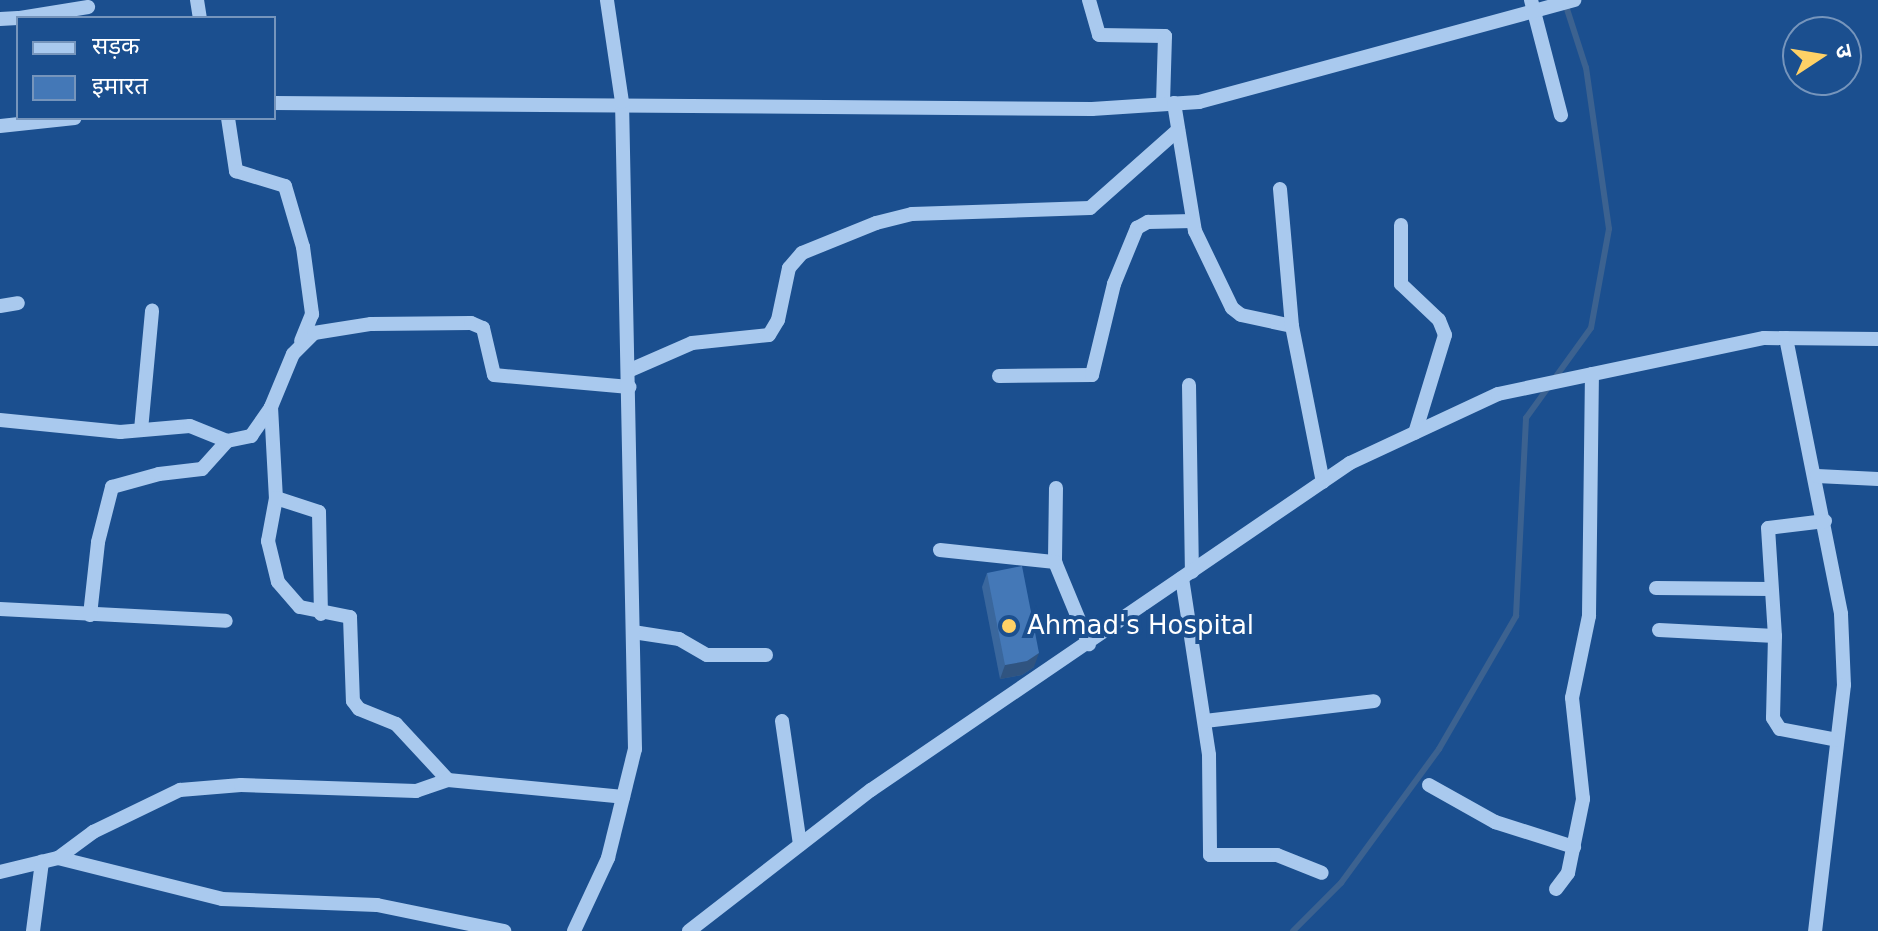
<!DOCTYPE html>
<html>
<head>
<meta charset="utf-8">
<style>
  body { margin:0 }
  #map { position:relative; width:1878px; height:931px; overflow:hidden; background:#1b4f8f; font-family:"DejaVu Sans","Noto Sans Devanagari",sans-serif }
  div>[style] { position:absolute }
  .stream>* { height:6px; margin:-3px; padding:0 3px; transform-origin:3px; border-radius:3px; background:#3c6290 }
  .minor>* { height:14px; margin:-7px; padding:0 7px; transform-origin:7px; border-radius:7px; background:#a9c9ee }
  .wall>* { inset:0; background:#3a679d }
  .shaded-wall>* { inset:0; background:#305480 }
  .building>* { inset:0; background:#4478b7 }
  .dots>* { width:22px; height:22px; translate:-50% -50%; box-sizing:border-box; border:4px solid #1b4f8f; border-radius:50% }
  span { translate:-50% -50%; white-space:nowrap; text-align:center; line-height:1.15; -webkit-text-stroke:8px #1b4f8f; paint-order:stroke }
  .poi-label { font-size:26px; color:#fff }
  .left { translate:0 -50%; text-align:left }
  .legend { position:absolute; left:16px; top:16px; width:260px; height:104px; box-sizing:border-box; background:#1b4f8f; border:2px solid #7695bc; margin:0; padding:10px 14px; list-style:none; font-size:24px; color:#fff }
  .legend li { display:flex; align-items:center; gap:16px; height:40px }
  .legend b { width:40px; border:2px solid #7695bc }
  .north { position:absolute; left:1782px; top:16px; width:80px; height:80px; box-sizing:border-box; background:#1b4f8f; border:2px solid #7695bc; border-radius:50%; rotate:78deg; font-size:22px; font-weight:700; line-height:32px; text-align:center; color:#fff }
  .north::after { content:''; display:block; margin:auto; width:28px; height:36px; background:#ffd166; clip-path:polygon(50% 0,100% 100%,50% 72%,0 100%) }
</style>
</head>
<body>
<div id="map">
  <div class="stream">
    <i style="left:1293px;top:931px;width:68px;rotate:-45deg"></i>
    <i style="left:1341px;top:883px;width:166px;rotate:-53.8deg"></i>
    <i style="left:1439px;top:749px;width:154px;rotate:-59.9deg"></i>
    <i style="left:1516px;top:616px;width:198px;rotate:-87.1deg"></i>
    <i style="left:1526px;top:418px;width:111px;rotate:-54.2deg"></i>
    <i style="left:1591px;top:328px;width:101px;rotate:-79.7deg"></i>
    <i style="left:1609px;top:229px;width:163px;rotate:-98.1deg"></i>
    <i style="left:1586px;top:68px;width:68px;rotate:-107.9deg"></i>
  </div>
  <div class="minor">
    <i style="left:197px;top:0;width:18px;rotate:81deg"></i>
    <i style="left:1089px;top:0;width:36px;rotate:74deg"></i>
    <i style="left:1099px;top:35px;width:66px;rotate:0.9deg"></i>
    <i style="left:1165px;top:36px;width:68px;rotate:91.7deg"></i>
    <i style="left:1531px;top:0;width:119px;rotate:75.4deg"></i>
    <i style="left:20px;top:18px;width:69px;rotate:-9.2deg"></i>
    <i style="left:0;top:19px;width:18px;rotate:-3deg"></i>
    <i style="left:274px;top:103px;width:818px;rotate:0.42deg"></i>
    <i style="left:1092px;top:109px;width:107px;rotate:-3.7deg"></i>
    <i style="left:1199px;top:102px;width:389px;rotate:-15.2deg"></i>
    <i style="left:1174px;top:103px;width:130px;rotate:80.7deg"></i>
    <i style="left:1195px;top:231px;width:85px;rotate:64.3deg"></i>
    <i style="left:1232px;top:308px;width:11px;rotate:38deg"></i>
    <i style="left:1241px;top:315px;width:52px;rotate:12.2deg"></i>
    <i style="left:1292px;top:326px;width:159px;rotate:78.8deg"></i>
    <i style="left:228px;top:118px;width:54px;rotate:81.4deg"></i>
    <i style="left:236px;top:171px;width:51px;rotate:17deg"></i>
    <i style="left:285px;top:186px;width:64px;rotate:73.6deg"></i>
    <i style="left:303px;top:247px;width:68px;rotate:82.3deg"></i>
    <i style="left:312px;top:314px;width:29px;rotate:112deg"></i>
    <i style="left:0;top:126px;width:75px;rotate:-6.1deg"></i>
    <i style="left:1280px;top:189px;width:138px;rotate:85deg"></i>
    <i style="left:1401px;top:225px;width:59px;rotate:90deg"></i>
    <i style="left:1401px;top:284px;width:52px;rotate:43.5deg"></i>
    <i style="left:1439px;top:320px;width:16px;rotate:68deg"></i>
    <i style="left:1445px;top:335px;width:102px;rotate:107deg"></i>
    <i style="left:0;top:306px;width:18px;rotate:-9deg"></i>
    <i style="left:1786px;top:338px;width:281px;rotate:78.7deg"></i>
    <i style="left:1841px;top:614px;width:71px;rotate:87.6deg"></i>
    <i style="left:1844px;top:685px;width:248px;rotate:96.7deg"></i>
    <i style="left:628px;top:371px;width:70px;rotate:-23.6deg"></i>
    <i style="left:692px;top:343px;width:77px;rotate:-5.9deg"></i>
    <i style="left:769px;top:335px;width:17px;rotate:-59deg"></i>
    <i style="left:778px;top:320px;width:53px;rotate:-78.1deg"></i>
    <i style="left:789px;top:268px;width:20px;rotate:-49deg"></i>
    <i style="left:802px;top:253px;width:80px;rotate:-22.1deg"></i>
    <i style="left:876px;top:223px;width:37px;rotate:-14deg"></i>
    <i style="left:912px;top:214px;width:178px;rotate:-1.9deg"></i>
    <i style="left:1090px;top:208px;width:118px;rotate:-41.6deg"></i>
    <i style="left:999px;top:376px;width:93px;rotate:-0.6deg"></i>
    <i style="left:1092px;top:375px;width:94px;rotate:-76.4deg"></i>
    <i style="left:1114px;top:284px;width:61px;rotate:-67.7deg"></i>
    <i style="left:1137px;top:228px;width:13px;rotate:-29deg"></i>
    <i style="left:1148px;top:222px;width:45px;rotate:-1.3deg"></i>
    <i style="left:1189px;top:385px;width:187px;rotate:89.1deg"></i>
    <i style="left:271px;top:407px;width:91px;rotate:86.9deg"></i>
    <i style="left:276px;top:498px;width:44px;rotate:100.5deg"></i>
    <i style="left:268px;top:541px;width:42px;rotate:76.3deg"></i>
    <i style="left:278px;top:582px;width:33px;rotate:49deg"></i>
    <i style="left:300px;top:607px;width:51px;rotate:11.3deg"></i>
    <i style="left:350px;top:617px;width:84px;rotate:88deg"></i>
    <i style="left:353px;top:701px;width:10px;rotate:53deg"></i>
    <i style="left:359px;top:709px;width:40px;rotate:22deg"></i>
    <i style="left:396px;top:724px;width:76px;rotate:47.1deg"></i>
    <i style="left:0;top:420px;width:121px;rotate:5.7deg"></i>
    <i style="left:120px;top:432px;width:70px;rotate:-4.9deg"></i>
    <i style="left:190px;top:426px;width:40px;rotate:22deg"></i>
    <i style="left:141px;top:430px;width:120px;rotate:-84.7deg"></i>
    <i style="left:1817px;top:476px;width:61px;rotate:2.8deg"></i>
    <i style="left:1056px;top:488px;width:74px;rotate:90.8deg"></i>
    <i style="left:1055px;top:562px;width:89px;rotate:67.5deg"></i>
    <i style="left:276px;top:498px;width:45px;rotate:18deg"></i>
    <i style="left:319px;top:512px;width:102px;rotate:88.9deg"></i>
    <i style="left:1825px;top:521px;width:57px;rotate:173deg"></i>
    <i style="left:1768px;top:528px;width:108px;rotate:86.3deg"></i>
    <i style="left:1775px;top:636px;width:82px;rotate:91.4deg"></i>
    <i style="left:1773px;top:718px;width:13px;rotate:58deg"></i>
    <i style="left:1780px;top:729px;width:58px;rotate:10.9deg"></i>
    <i style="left:940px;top:550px;width:116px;rotate:6deg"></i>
    <i style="left:1182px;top:578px;width:179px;rotate:81.3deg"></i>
    <i style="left:1209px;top:755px;width:100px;rotate:89.4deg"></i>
    <i style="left:1210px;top:855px;width:67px"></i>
    <i style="left:1277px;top:855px;width:48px;rotate:21.8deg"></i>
    <i style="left:1656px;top:588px;width:115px;rotate:0.5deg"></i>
    <i style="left:0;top:609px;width:226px;rotate:3deg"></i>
    <i style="left:90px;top:615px;width:73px;rotate:-83.7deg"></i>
    <i style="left:98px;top:542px;width:57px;rotate:-75.7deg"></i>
    <i style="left:112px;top:487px;width:49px;rotate:-15.5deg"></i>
    <i style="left:159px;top:474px;width:43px;rotate:-6.6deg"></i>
    <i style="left:202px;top:469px;width:38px;rotate:-48deg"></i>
    <i style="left:227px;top:441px;width:25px;rotate:-12deg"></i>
    <i style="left:251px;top:436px;width:35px;rotate:-55deg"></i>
    <i style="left:271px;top:407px;width:57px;rotate:-67.5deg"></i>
    <i style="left:293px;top:354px;width:30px;rotate:-45deg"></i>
    <i style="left:314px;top:333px;width:58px;rotate:-9deg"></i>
    <i style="left:371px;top:324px;width:100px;rotate:-0.6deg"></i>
    <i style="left:471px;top:323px;width:13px;rotate:23deg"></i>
    <i style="left:483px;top:328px;width:48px;rotate:76.8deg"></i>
    <i style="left:494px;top:375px;width:136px;rotate:5.1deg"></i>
    <i style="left:1659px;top:630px;width:116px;rotate:3deg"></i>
    <i style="left:633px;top:632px;width:47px;rotate:8.7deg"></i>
    <i style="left:679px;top:639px;width:32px;rotate:30deg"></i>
    <i style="left:707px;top:655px;width:59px"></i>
    <i style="left:782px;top:721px;width:125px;rotate:81.7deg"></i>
    <i style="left:1205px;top:721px;width:170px;rotate:-6.7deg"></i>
    <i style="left:1429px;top:785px;width:76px;rotate:29.3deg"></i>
    <i style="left:1495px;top:822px;width:83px;rotate:17.6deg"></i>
    <i style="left:58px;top:858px;width:169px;rotate:14deg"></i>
    <i style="left:222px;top:899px;width:155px;rotate:2.2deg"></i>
    <i style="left:377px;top:905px;width:130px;rotate:11.6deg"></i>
    <i style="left:0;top:872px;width:60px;rotate:-13.6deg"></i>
    <i style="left:58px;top:858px;width:44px;rotate:-36.6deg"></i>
    <i style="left:93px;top:832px;width:97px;rotate:-25.8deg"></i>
    <i style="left:180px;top:790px;width:61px;rotate:-4.7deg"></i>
    <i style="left:241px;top:785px;width:175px;rotate:2deg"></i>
    <i style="left:416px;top:791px;width:34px;rotate:-19deg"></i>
    <i style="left:448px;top:780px;width:176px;rotate:5.5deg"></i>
    <i style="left:1556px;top:889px;width:20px;rotate:-53deg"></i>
    <i style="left:1568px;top:873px;width:76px;rotate:-78.5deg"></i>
    <i style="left:1583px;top:799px;width:102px;rotate:-96.2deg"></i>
    <i style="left:1572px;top:698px;width:84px;rotate:-78.3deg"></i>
    <i style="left:1589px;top:616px;width:242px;rotate:-89.3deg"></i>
    <i style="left:33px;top:931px;width:70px;rotate:-82.6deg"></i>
    <i style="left:574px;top:931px;width:81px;rotate:-65deg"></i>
    <i style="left:608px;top:858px;width:112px;rotate:-76.1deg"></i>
    <i style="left:635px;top:749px;width:647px;rotate:-91.15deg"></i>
    <i style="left:622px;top:102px;width:103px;rotate:-98.4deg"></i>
    <i style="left:689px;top:931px;width:230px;rotate:-37.8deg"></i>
    <i style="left:871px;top:790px;width:580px;rotate:-34.32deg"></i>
    <i style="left:1350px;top:463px;width:163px;rotate:-25deg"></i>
    <i style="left:1498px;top:394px;width:272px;rotate:-11.9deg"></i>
    <i style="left:1764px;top:338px;width:114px;rotate:0.5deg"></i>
  </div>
  <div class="wall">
    <i style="clip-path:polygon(987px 573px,1034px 667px,1022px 675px,1000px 679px,982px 587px)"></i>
  </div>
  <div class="shaded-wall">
    <i style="clip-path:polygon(1039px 653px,1034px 667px,1022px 675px,1000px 679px,1005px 665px)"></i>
  </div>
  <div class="building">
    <i style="clip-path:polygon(1022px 566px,1039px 653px,1027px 661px,1005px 665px,987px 573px)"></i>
  </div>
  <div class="dots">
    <i style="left:1009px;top:626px;background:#ffd166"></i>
  </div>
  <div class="poi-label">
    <span class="left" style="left:1027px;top:626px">Ahmad's Hospital</span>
  </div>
  <ul class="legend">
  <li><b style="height:10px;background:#a9c9ee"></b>सड़क</li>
  <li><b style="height:22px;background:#4478b7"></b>इमारत</li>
  </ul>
  <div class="north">उ</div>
</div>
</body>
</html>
